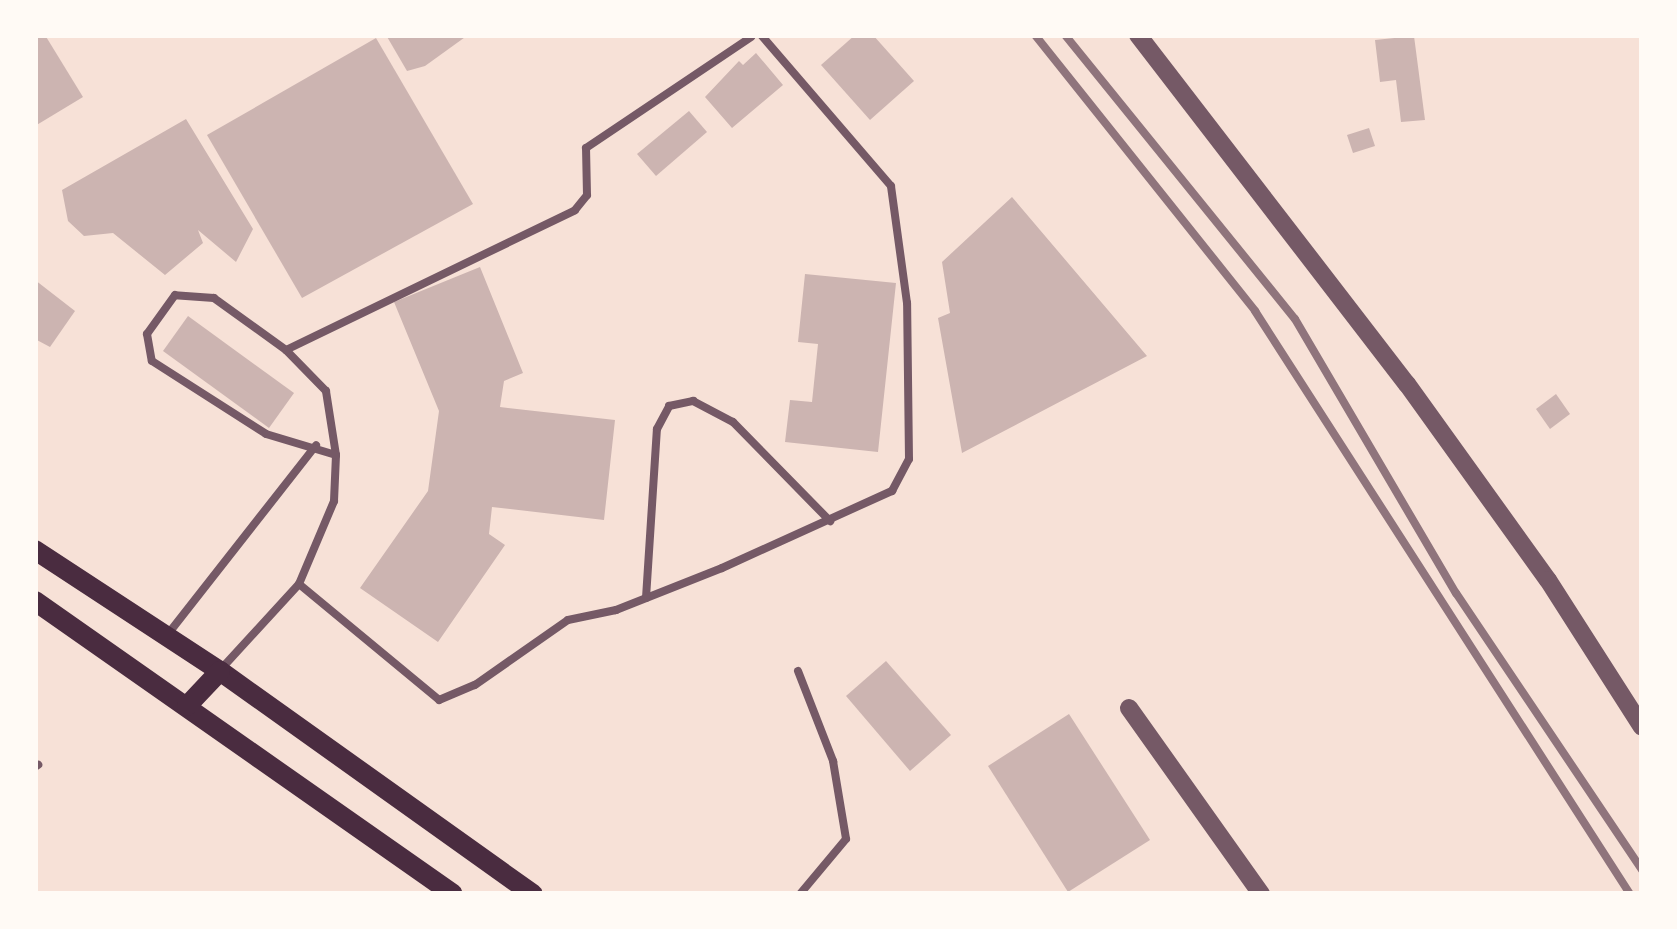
<!DOCTYPE html>
<html>
<head>
<meta charset="utf-8">
<style>
  body { margin:0 }
  #map { position:relative; width:1677px; height:929px; overflow:hidden; background:#f7e1d7; font-family:Commissioner,sans-serif }
  div>[style] { position:absolute }
  .building>* { inset:0; background:#ccb4b1 }
  .service>* { height:8px; margin:-4px; padding:0 4px; transform-origin:4px; border-radius:4px; background:#755966 }
  .tertiary>* { height:18px; margin:-9px; padding:0 9px; transform-origin:9px; border-radius:9px; background:#755966 }
  .secondary>* { height:20px; margin:-10px; padding:0 10px; transform-origin:10px; border-radius:10px; background:#4a2c40 }
  .rail>* { height:8px; margin:-4px; padding:0 4px; transform-origin:4px; border-radius:4px; background:#8f747c }
  span { translate:-50% -50%; white-space:nowrap; text-align:center; line-height:1.15; -webkit-text-stroke:8px #fffaf5; paint-order:stroke }
  .frame { position:absolute; inset:0; border:38px solid #fffaf5; pointer-events:none }
</style>
</head>
<body>
<div id="map">
  <div class="building">
    <i style="clip-path:polygon(35px 35px,45px 35px,83px 97px,35px 126px)"></i>
    <i style="clip-path:polygon(386px 35px,468px 35px,425px 66px,407px 71px)"></i>
    <i style="clip-path:polygon(855px 35px,873px 35px,914px 81px,870px 120px,821px 65px)"></i>
    <i style="clip-path:polygon(1414px 36px,1425px 120px,1401px 122px,1396px 80px,1380px 82px,1375px 40px)"></i>
    <i style="clip-path:polygon(376px 38px,473px 204px,302px 298px,207px 135px)"></i>
    <i style="clip-path:polygon(756px 53px,783px 85px,732px 128px,705px 97px,739px 61px,743px 65px)"></i>
    <i style="clip-path:polygon(689px 111px,707px 132px,656px 176px,637px 154px)"></i>
    <i style="clip-path:polygon(186px 119px,253px 229px,236px 262px,198px 230px,203px 243px,165px 275px,113px 233px,84px 236px,68px 221px,62px 190px)"></i>
    <i style="clip-path:polygon(1369px 128px,1375px 146px,1353px 153px,1347px 135px)"></i>
    <i style="clip-path:polygon(1012px 197px,1147px 356px,962px 453px,938px 318px,950px 313px,942px 262px)"></i>
    <i style="clip-path:polygon(480px 267px,523px 373px,504px 381px,500px 407px,615px 420px,604px 520px,492px 507px,489px 534px,505px 545px,438px 642px,360px 588px,428px 491px,439px 411px,394px 302px)"></i>
    <i style="clip-path:polygon(805px 274px,896px 283px,878px 452px,785px 442px,790px 400px,812px 402px,818px 344px,798px 342px)"></i>
    <i style="clip-path:polygon(35px 280px,75px 311px,50px 347px,35px 339px)"></i>
    <i style="clip-path:polygon(188px 316px,294px 393px,269px 428px,163px 351px)"></i>
    <i style="clip-path:polygon(1556px 394px,1570px 414px,1550px 429px,1536px 409px)"></i>
    <i style="clip-path:polygon(886px 661px,951px 735px,910px 771px,846px 696px)"></i>
    <i style="clip-path:polygon(1069px 714px,1150px 840px,1068px 892px,988px 766px)"></i>
  </div>
  <div class="service">
    <i style="left:286px;top:350px;width:321px;rotate:-25.8deg"></i>
    <i style="left:575px;top:210px;width:19px;rotate:-51deg"></i>
    <i style="left:587px;top:195px;width:47px;rotate:-91.2deg"></i>
    <i style="left:586px;top:148px;width:199px;rotate:-33.9deg"></i>
    <i style="left:299px;top:584px;width:182px;rotate:39.6deg"></i>
    <i style="left:439px;top:700px;width:39px;rotate:-23deg"></i>
    <i style="left:475px;top:685px;width:113px;rotate:-35deg"></i>
    <i style="left:568px;top:620px;width:49px;rotate:-11.8deg"></i>
    <i style="left:616px;top:610px;width:114px;rotate:-21.6deg"></i>
    <i style="left:722px;top:568px;width:187px;rotate:-24.4deg"></i>
    <i style="left:892px;top:491px;width:36px;rotate:-62deg"></i>
    <i style="left:909px;top:459px;width:156px;rotate:-90.7deg"></i>
    <i style="left:907px;top:303px;width:118px;rotate:-97.8deg"></i>
    <i style="left:891px;top:186px;width:199px;rotate:-130.7deg"></i>
    <i style="left:646px;top:598px;width:169px;rotate:-86.3deg"></i>
    <i style="left:657px;top:429px;width:26px;rotate:-62deg"></i>
    <i style="left:669px;top:406px;width:25px;rotate:-12deg"></i>
    <i style="left:693px;top:401px;width:45px;rotate:27.7deg"></i>
    <i style="left:733px;top:422px;width:139px;rotate:45.6deg"></i>
    <i style="left:168px;top:634px;width:240px;rotate:-51.9deg"></i>
    <i style="left:222px;top:668px;width:114px;rotate:-47.5deg"></i>
    <i style="left:299px;top:584px;width:90px;rotate:-67.1deg"></i>
    <i style="left:334px;top:501px;width:46px;rotate:-87.5deg"></i>
    <i style="left:336px;top:455px;width:65px;rotate:-98.9deg"></i>
    <i style="left:326px;top:391px;width:57px;rotate:-134.3deg"></i>
    <i style="left:286px;top:350px;width:89px;rotate:-144.2deg"></i>
    <i style="left:214px;top:298px;width:39px;rotate:-176deg"></i>
    <i style="left:175px;top:295px;width:48px;rotate:125.7deg"></i>
    <i style="left:147px;top:334px;width:27px;rotate:80deg"></i>
    <i style="left:152px;top:361px;width:135px;rotate:32.6deg"></i>
    <i style="left:266px;top:434px;width:73px;rotate:16.7deg"></i>
    <i style="left:798px;top:671px;width:97px;rotate:68.7deg"></i>
    <i style="left:833px;top:761px;width:79px;rotate:80.5deg"></i>
    <i style="left:846px;top:839px;width:72px;rotate:129.9deg"></i>
    <i style="left:35px;top:767px;width:4px;rotate:-34deg"></i>
  </div>
  <div class="tertiary">
    <i style="left:1138px;top:35px;width:441px;rotate:52.4deg"></i>
    <i style="left:1407px;top:384px;width:241px;rotate:54.3deg"></i>
    <i style="left:1548px;top:580px;width:174px;rotate:57.4deg"></i>
    <i style="left:1129px;top:708px;width:228px;rotate:54.6deg"></i>
  </div>
  <div class="secondary">
    <i style="left:35px;top:550px;width:221px;rotate:33.2deg"></i>
    <i style="left:220px;top:671px;width:384px;rotate:35.5deg"></i>
    <i style="left:35px;top:601px;width:510px;rotate:35.03deg"></i>
    <i style="left:187px;top:706px;width:48px;rotate:-46.7deg"></i>
  </div>
  <div class="rail">
    <i style="left:1035px;top:35px;width:353px;rotate:51.4deg"></i>
    <i style="left:1255px;top:311px;width:693px;rotate:57.25deg"></i>
    <i style="left:1065px;top:35px;width:365px;rotate:51deg"></i>
    <i style="left:1295px;top:319px;width:318px;rotate:59.6deg"></i>
    <i style="left:1456px;top:593px;width:334px;rotate:56.1deg"></i>
  </div>
  <div class="frame"></div>
</div>
</body>
</html>
